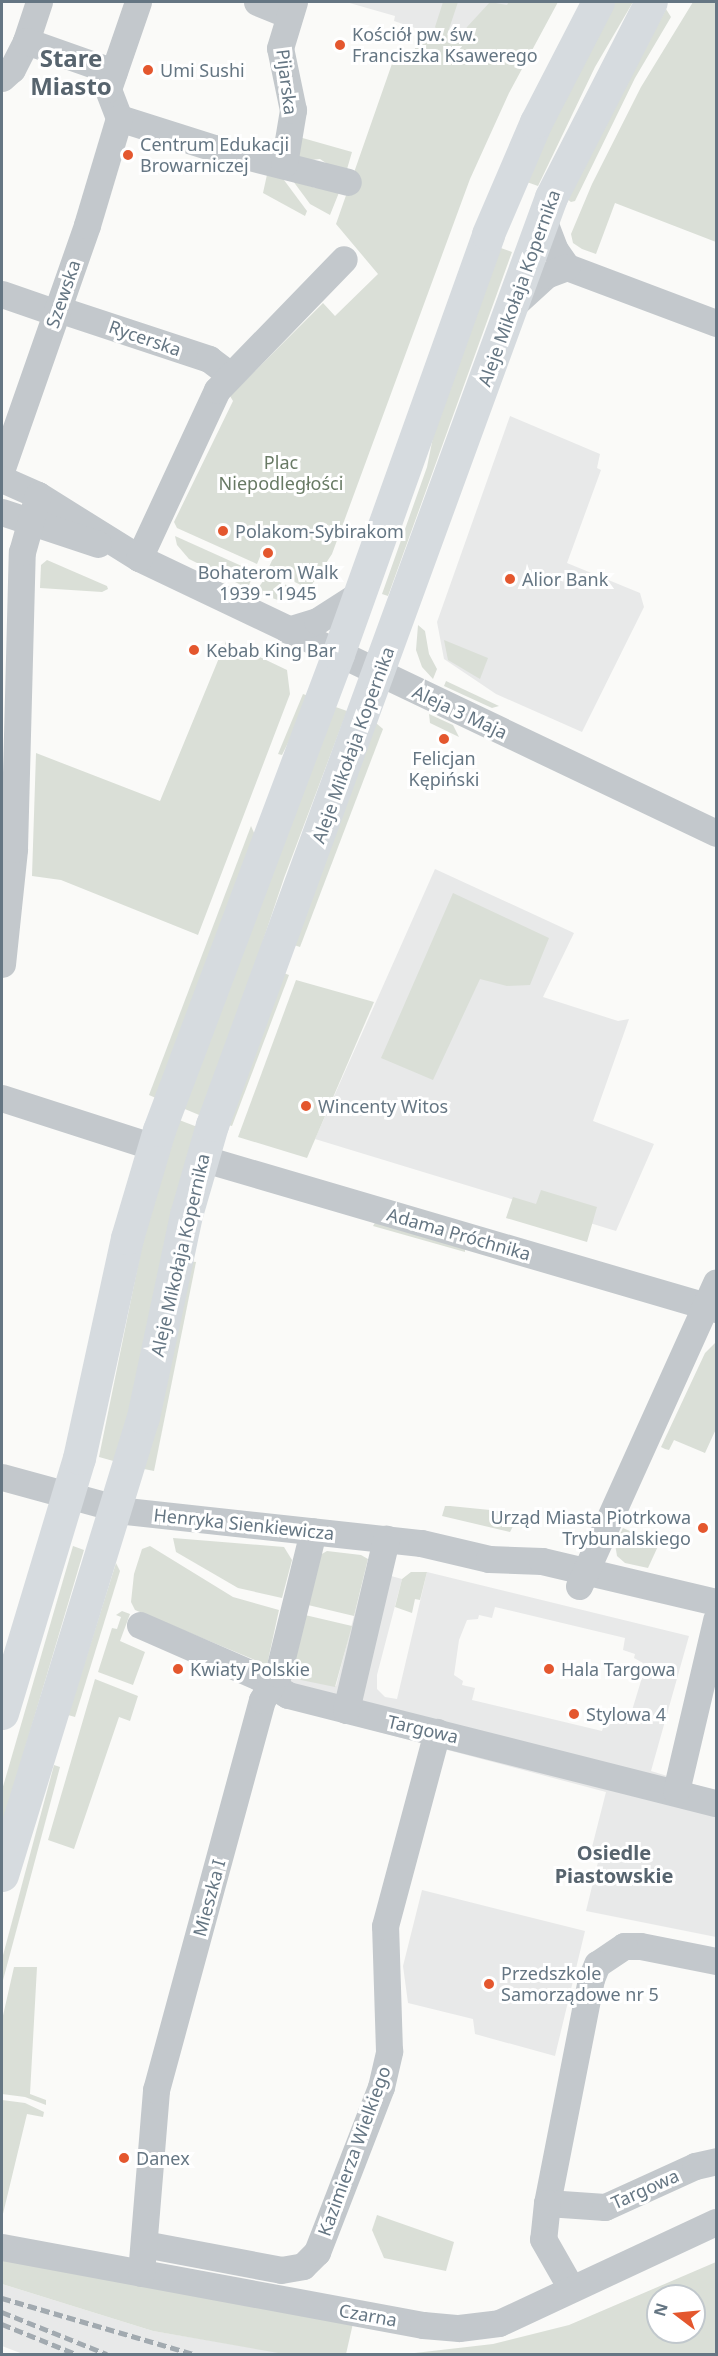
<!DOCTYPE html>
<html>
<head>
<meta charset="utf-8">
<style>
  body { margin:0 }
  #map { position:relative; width:718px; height:2356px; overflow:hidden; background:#fafaf8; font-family:"Noto Sans",sans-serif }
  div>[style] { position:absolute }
  .built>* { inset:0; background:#e8e9e9 }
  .green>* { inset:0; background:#dadfd7 }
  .minor>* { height:27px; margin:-13.5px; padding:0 13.5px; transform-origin:13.5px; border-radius:13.5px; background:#c3c8cc }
  .major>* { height:33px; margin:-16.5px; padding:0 16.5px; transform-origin:16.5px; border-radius:16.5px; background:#d6dbdf }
  .rail>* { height:4.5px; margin-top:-2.25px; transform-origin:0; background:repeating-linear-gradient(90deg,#a2aab0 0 9px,transparent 0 13.5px) }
  .dots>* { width:16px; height:16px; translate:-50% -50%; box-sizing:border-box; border:3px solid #fff; border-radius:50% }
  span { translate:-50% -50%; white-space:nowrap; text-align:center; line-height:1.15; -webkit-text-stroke:6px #fff; paint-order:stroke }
  .poi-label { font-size:18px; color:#657683 }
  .left { translate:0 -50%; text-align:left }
  .right { translate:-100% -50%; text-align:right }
  .street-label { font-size:18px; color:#657683 }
  .park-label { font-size:18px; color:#687a64 }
  .neighbourhood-label { font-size:20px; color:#57646e; font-weight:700 }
  .district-label { font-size:24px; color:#57646e; font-weight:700 }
  .frame { position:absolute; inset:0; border:3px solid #657683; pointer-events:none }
  .north { position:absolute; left:646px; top:2284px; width:60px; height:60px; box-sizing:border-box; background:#fff; border:2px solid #c1c8cd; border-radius:50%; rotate:286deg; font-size:16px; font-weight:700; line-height:24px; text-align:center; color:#657683 }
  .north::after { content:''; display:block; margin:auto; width:21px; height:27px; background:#e4572e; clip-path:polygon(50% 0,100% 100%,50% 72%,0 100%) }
</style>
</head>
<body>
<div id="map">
  <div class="built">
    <i style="clip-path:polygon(346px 2px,508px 2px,490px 55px,426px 37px,427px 32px,394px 21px,395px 16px)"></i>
    <i style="clip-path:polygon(510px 416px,600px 454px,597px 468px,601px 470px,567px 563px,640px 593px,644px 607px,582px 732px,496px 694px,444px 659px,437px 622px)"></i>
    <i style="clip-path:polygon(435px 869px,574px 933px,543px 997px,618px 1021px,629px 1019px,593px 1121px,654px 1144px,616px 1231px,315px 1139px)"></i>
    <i style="clip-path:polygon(evenodd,366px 1569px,402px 1579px,377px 1675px,377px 1689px,385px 1697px,397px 1699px,427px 1572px,689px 1636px,651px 1771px,716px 1791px,716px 1937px,586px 1911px,599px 1858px,590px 1855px,606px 1792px,277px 1705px,285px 1674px,336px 1686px,366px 1569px,495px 1607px,625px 1638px,623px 1650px,635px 1654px,634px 1658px,643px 1663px,644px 1671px,630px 1717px,619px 1719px,618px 1722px,606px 1719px,602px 1731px,472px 1700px,475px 1688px,462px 1685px,463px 1681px,454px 1675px,459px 1640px,467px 1620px,478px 1619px,479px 1615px,492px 1618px,495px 1607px)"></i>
    <i style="clip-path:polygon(422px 1890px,585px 1931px,555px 2056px,475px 2034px,473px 2019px,408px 2003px,403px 1966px)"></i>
    <i style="clip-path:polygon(2px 2284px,153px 2331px,290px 2354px,23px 2354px,2px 2346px)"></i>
  </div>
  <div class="green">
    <i style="clip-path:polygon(443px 2px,458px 2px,447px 35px,461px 40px,467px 27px,490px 2px,507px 5px,508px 2px,558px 2px,509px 93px,470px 179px,332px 554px,309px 589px,268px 569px,276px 552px,264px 547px,257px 564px,177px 528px,174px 522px,233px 401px,230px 396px,323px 303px,335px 316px,378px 274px,336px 224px,394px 58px,411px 63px,420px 30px,435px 39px,438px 31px,435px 27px)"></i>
    <i style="clip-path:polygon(615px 2px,633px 2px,595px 67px,538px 186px,524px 181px)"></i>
    <i style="clip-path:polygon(693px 2px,716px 2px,716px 242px,615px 203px,596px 254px,582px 249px,573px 243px,571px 234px,592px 184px,641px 87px)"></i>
    <i style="clip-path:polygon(666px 9px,671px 17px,635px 78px,575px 201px,571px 202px,567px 199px)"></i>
    <i style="clip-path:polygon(299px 137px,352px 152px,345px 176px,320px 159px,294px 162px)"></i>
    <i style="clip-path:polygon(268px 170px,281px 176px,307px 211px,305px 216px,263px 193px)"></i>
    <i style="clip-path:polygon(293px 181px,316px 188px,342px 185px,330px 215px,310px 204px)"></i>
    <i style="clip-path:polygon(498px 247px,512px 252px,388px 596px,382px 594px,427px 467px,438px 412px)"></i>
    <i style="clip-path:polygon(175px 536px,255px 572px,249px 585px,245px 587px,189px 559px,177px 545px)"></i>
    <i style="clip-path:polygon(47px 560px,107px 586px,108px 589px,102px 592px,40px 588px,41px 565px)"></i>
    <i style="clip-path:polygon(267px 576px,301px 592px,303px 595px,283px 602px,259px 593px,258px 588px)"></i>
    <i style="clip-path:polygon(418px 625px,425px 631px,429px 654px,437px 669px,433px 679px,422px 667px,416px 650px)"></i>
    <i style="clip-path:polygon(444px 640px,488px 658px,480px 679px,448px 660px)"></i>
    <i style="clip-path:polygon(226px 641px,287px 670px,290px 694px,198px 935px,61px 880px,32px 876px,36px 753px,160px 801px)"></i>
    <i style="clip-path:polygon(446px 681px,499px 706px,492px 708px,444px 686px)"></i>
    <i style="clip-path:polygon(303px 694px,311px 697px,282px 755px,278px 754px)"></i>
    <i style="clip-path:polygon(330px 705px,347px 711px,284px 878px,204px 1117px,180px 1107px)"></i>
    <i style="clip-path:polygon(429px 714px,453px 725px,459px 737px,430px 723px)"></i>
    <i style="clip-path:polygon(376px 723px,383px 729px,300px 947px,291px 944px)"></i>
    <i style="clip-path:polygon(251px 826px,255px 835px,158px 1099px,149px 1095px)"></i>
    <i style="clip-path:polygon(453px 893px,549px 938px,530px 985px,507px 986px,480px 979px,433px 1080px,381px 1058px)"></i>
    <i style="clip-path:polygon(281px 972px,289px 975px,232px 1126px,224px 1124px)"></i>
    <i style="clip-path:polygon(296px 980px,374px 1002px,307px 1158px,238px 1137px)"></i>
    <i style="clip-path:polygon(174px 1118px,200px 1128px,117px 1462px,99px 1457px,149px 1211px)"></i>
    <i style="clip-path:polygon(541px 1190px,597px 1207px,587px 1242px,506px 1218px,513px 1197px,536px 1204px)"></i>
    <i style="clip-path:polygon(376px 1221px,465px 1246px,465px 1252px,373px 1226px)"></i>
    <i style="clip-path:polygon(188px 1261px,196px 1262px,154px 1471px,144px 1469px)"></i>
    <i style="clip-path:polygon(716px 1342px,716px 1429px,705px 1453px,674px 1440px,669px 1450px,665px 1449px,661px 1447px,705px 1353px)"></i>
    <i style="clip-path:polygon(445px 1506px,450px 1506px,520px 1513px,510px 1532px,442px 1516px)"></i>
    <i style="clip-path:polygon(623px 1528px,659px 1544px,648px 1568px,625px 1563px,617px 1556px,615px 1544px)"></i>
    <i style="clip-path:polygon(173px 1538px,284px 1547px,292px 1560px,282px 1598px,238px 1588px,176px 1552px)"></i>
    <i style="clip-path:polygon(73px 1546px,84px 1550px,2px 1826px,2px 1790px)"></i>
    <i style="clip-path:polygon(150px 1546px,233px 1597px,279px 1610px,267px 1665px,135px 1610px,131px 1602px,134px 1574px,142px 1549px)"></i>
    <i style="clip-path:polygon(327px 1551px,361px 1555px,368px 1559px,354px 1616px,308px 1605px,320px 1555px)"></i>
    <i style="clip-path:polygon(116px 1563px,120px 1571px,75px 1717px,68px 1715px)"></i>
    <i style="clip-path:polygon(411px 1572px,427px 1572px,420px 1600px,415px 1599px,412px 1613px,395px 1607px,402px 1579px)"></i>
    <i style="clip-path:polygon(122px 1611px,130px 1614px,120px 1641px,145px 1652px,133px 1685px,98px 1672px,112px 1628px,117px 1629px,121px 1617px,116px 1615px)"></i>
    <i style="clip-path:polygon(305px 1615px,352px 1626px,335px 1687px,301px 1680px,292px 1674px)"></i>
    <i style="clip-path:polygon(95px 1679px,138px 1696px,130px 1721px,119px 1717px,74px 1849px,48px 1840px)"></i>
    <i style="clip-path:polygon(54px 1765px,60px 1767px,2px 1984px,2px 1959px)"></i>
    <i style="clip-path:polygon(14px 1967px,37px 1967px,30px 2094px,46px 2100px,46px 2105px,25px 2097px,2px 2094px,2px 2020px)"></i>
    <i style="clip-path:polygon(2px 2100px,25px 2103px,44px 2112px,43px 2117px,27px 2114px,2px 2218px)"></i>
    <i style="clip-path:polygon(377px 2215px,454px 2242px,446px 2271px,384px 2258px,372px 2230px)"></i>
    <i style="clip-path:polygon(2px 2254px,354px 2319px,346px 2354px,284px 2354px,153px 2331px,2px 2284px)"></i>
    <i style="clip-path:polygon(evenodd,716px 2262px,716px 2354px,406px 2354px,493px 2344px,569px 2325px,716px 2262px,658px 2296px,694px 2296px,694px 2332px,658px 2332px,658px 2296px)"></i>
  </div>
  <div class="minor">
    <i style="left:257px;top:2px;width:35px;rotate:22deg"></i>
    <i style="left:26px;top:41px;width:41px;rotate:-71.6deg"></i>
    <i style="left:2px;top:78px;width:13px;rotate:-42deg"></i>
    <i style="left:12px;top:69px;width:31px;rotate:-63deg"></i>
    <i style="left:26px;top:41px;width:93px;rotate:19.4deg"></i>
    <i style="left:119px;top:118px;width:100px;rotate:17.5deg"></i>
    <i style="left:214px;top:148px;width:138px;rotate:14.2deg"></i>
    <i style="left:119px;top:118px;width:31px;rotate:-111deg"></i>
    <i style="left:108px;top:89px;width:92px;rotate:-71deg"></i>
    <i style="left:284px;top:164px;width:55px;rotate:-80.5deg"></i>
    <i style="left:293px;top:110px;width:63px;rotate:-101.8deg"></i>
    <i style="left:280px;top:48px;width:48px;rotate:-73.1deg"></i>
    <i style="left:543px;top:219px;width:33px;rotate:69deg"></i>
    <i style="left:555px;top:250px;width:21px;rotate:55deg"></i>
    <i style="left:567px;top:267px;width:159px;rotate:20.6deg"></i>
    <i style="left:2px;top:294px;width:58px;rotate:19.1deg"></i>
    <i style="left:511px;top:307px;width:47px;rotate:-42.4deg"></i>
    <i style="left:546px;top:275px;width:22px;rotate:-21deg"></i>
    <i style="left:58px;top:309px;width:159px;rotate:18.3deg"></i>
    <i style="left:209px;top:359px;width:25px;rotate:37deg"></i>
    <i style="left:2px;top:468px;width:257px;rotate:-70.7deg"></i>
    <i style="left:87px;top:225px;width:112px;rotate:-73.3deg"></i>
    <i style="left:2px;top:479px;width:39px;rotate:24deg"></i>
    <i style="left:38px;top:495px;width:119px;rotate:32deg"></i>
    <i style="left:139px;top:558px;width:639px;rotate:25.48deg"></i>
    <i style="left:2px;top:512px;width:101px;rotate:18.4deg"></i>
    <i style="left:139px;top:558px;width:185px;rotate:-65.1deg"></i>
    <i style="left:217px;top:390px;width:182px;rotate:-45.9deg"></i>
    <i style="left:288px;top:630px;width:30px;rotate:-17deg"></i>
    <i style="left:317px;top:621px;width:50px;rotate:-32.7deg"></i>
    <i style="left:2px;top:964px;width:116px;rotate:-84deg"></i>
    <i style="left:14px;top:849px;width:297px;rotate:-88.5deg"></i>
    <i style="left:22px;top:552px;width:59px;rotate:-74.3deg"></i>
    <i style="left:2px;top:1098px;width:160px;rotate:17.9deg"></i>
    <i style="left:201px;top:1158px;width:537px;rotate:16.34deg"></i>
    <i style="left:2px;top:1477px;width:129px;rotate:15.3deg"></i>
    <i style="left:126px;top:1511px;width:297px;rotate:6.2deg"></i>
    <i style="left:421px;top:1543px;width:70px;rotate:13.2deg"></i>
    <i style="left:489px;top:1559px;width:53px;rotate:2.2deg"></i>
    <i style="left:542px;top:1561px;width:179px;rotate:13.3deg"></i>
    <i style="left:579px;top:1586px;width:333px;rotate:-65.7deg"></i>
    <i style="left:140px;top:1625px;width:130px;rotate:23.6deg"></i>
    <i style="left:259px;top:1677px;width:34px;rotate:32deg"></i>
    <i style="left:288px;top:1695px;width:441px;rotate:14.2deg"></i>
    <i style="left:346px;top:1710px;width:176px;rotate:-76.8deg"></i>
    <i style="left:676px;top:1791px;width:176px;rotate:-76.8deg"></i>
    <i style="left:716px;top:1961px;width:77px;rotate:-168.8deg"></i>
    <i style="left:640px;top:1946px;width:16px;rotate:180deg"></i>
    <i style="left:624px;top:1946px;width:32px;rotate:146deg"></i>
    <i style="left:597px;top:1964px;width:16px;rotate:112deg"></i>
    <i style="left:591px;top:1979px;width:228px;rotate:101.1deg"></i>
    <i style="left:547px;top:2203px;width:58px;rotate:3.9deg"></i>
    <i style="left:605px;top:2207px;width:99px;rotate:-24.5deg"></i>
    <i style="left:695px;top:2166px;width:22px;rotate:-13deg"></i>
    <i style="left:547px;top:2203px;width:36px;rotate:96deg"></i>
    <i style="left:543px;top:2239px;width:56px;rotate:60.3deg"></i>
    <i style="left:144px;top:2244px;width:139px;rotate:10.7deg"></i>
    <i style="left:281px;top:2270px;width:22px;rotate:-10deg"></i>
    <i style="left:303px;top:2266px;width:20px;rotate:-45deg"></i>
    <i style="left:317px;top:2252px;width:177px;rotate:-68.8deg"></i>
    <i style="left:381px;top:2087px;width:37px;rotate:-77deg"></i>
    <i style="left:389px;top:2051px;width:125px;rotate:-91.8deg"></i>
    <i style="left:385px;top:1926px;width:201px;rotate:-75deg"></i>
    <i style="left:2px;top:2247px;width:428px;rotate:10.5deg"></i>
    <i style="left:423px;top:2325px;width:36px;rotate:5deg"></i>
    <i style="left:459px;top:2328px;width:40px;rotate:-7.1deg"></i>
    <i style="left:499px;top:2323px;width:239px;rotate:-25deg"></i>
    <i style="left:141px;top:2273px;width:184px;rotate:-85.3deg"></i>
    <i style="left:156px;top:2090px;width:404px;rotate:-74.8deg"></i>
    <i style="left:262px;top:1700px;width:31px;rotate:-58deg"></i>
    <i style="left:278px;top:1674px;width:147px;rotate:-76.2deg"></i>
  </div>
  <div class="major">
    <i style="left:2px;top:1713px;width:266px;rotate:-73.2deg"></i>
    <i style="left:79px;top:1458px;width:225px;rotate:-77.7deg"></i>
    <i style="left:127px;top:1238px;width:113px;rotate:-73.5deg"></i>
    <i style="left:159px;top:1130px;width:509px;rotate:-69.39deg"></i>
    <i style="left:338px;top:654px;width:446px;rotate:-70.3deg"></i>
    <i style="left:488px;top:234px;width:122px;rotate:-66.8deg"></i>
    <i style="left:536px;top:122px;width:135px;rotate:-62.7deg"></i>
    <i style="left:2px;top:1875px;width:479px;rotate:-72.9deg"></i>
    <i style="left:143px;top:1417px;width:207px;rotate:-78deg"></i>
    <i style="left:186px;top:1215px;width:94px;rotate:-73.9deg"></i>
    <i style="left:212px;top:1125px;width:988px;rotate:-69.93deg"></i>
    <i style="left:551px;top:197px;width:219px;rotate:-62.9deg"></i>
  </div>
  <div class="rail">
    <i style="left:2px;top:2298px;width:200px;rotate:16.3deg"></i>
    <i style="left:2px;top:2312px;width:113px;rotate:21.8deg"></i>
    <i style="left:2px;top:2324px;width:80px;rotate:22.1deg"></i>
  </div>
  <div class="dots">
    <i style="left:340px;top:45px;background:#e4572e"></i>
    <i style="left:148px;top:70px;background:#e4572e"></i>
    <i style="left:128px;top:155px;background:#e4572e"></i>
    <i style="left:223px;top:531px;background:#e4572e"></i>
    <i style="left:268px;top:553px;background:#e4572e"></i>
    <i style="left:510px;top:579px;background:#e4572e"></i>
    <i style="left:194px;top:650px;background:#e4572e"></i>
    <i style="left:444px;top:739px;background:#e4572e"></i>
    <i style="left:306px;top:1106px;background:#e4572e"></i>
    <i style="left:703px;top:1528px;background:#e4572e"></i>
    <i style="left:178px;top:1669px;background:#e4572e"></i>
    <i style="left:549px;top:1669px;background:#e4572e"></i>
    <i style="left:574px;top:1714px;background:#e4572e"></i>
    <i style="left:489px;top:1984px;background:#e4572e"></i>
    <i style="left:124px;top:2158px;background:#e4572e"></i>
  </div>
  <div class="poi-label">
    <span class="left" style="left:352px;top:45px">Kościół pw. św.<br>Franciszka Ksawerego</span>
    <span class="left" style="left:160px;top:70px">Umi Sushi</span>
    <span class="left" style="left:140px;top:155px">Centrum Edukacji<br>Browarniczej</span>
    <span class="left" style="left:235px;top:531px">Polakom-Sybirakom</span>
    <span style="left:268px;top:583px">Bohaterom Walk<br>1939 - 1945</span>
    <span class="left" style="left:522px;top:579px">Alior Bank</span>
    <span class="left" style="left:206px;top:650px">Kebab King Bar</span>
    <span style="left:444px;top:769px">Felicjan<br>Kępiński</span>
    <span class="left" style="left:318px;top:1106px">Wincenty Witos</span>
    <span class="right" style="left:691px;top:1528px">Urząd Miasta Piotrkowa<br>Trybunalskiego</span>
    <span class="left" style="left:190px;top:1669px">Kwiaty Polskie</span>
    <span class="left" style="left:561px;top:1669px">Hala Targowa</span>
    <span class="left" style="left:586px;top:1714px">Stylowa 4</span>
    <span class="left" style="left:501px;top:1984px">Przedszkole<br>Samorządowe nr 5</span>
    <span class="left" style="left:136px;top:2158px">Danex</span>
  </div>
  <div class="street-label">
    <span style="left:287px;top:82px;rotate:83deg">Pijarska</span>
    <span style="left:519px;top:288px;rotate:-70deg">Aleje Mikołaja Kopernika</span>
    <span style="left:63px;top:294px;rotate:-71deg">Szewska</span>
    <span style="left:145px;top:338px;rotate:19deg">Rycerska</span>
    <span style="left:460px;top:712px;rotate:25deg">Aleja 3 Maja</span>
    <span style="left:353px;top:745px;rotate:-70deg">Aleje Mikołaja Kopernika</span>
    <span style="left:459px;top:1234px;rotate:16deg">Adama Próchnika</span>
    <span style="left:180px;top:1255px;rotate:-77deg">Aleje Mikołaja Kopernika</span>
    <span style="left:244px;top:1524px;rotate:6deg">Henryka Sienkiewicza</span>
    <span style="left:423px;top:1729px;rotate:13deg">Targowa</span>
    <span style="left:209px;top:1898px;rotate:-75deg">Mieszka I</span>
    <span style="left:354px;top:2151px;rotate:-70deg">Kazimierza Wielkiego</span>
    <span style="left:645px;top:2189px;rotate:-24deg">Targowa</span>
    <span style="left:368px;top:2315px;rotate:10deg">Czarna</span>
  </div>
  <div class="park-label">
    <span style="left:281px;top:473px">Plac<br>Niepodległości</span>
  </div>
  <div class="neighbourhood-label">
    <span style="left:614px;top:1864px">Osiedle<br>Piastowskie</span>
  </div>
  <div class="district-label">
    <span style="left:71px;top:72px">Stare<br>Miasto</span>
  </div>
  <div class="frame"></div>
  <div class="north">N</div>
</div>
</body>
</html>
